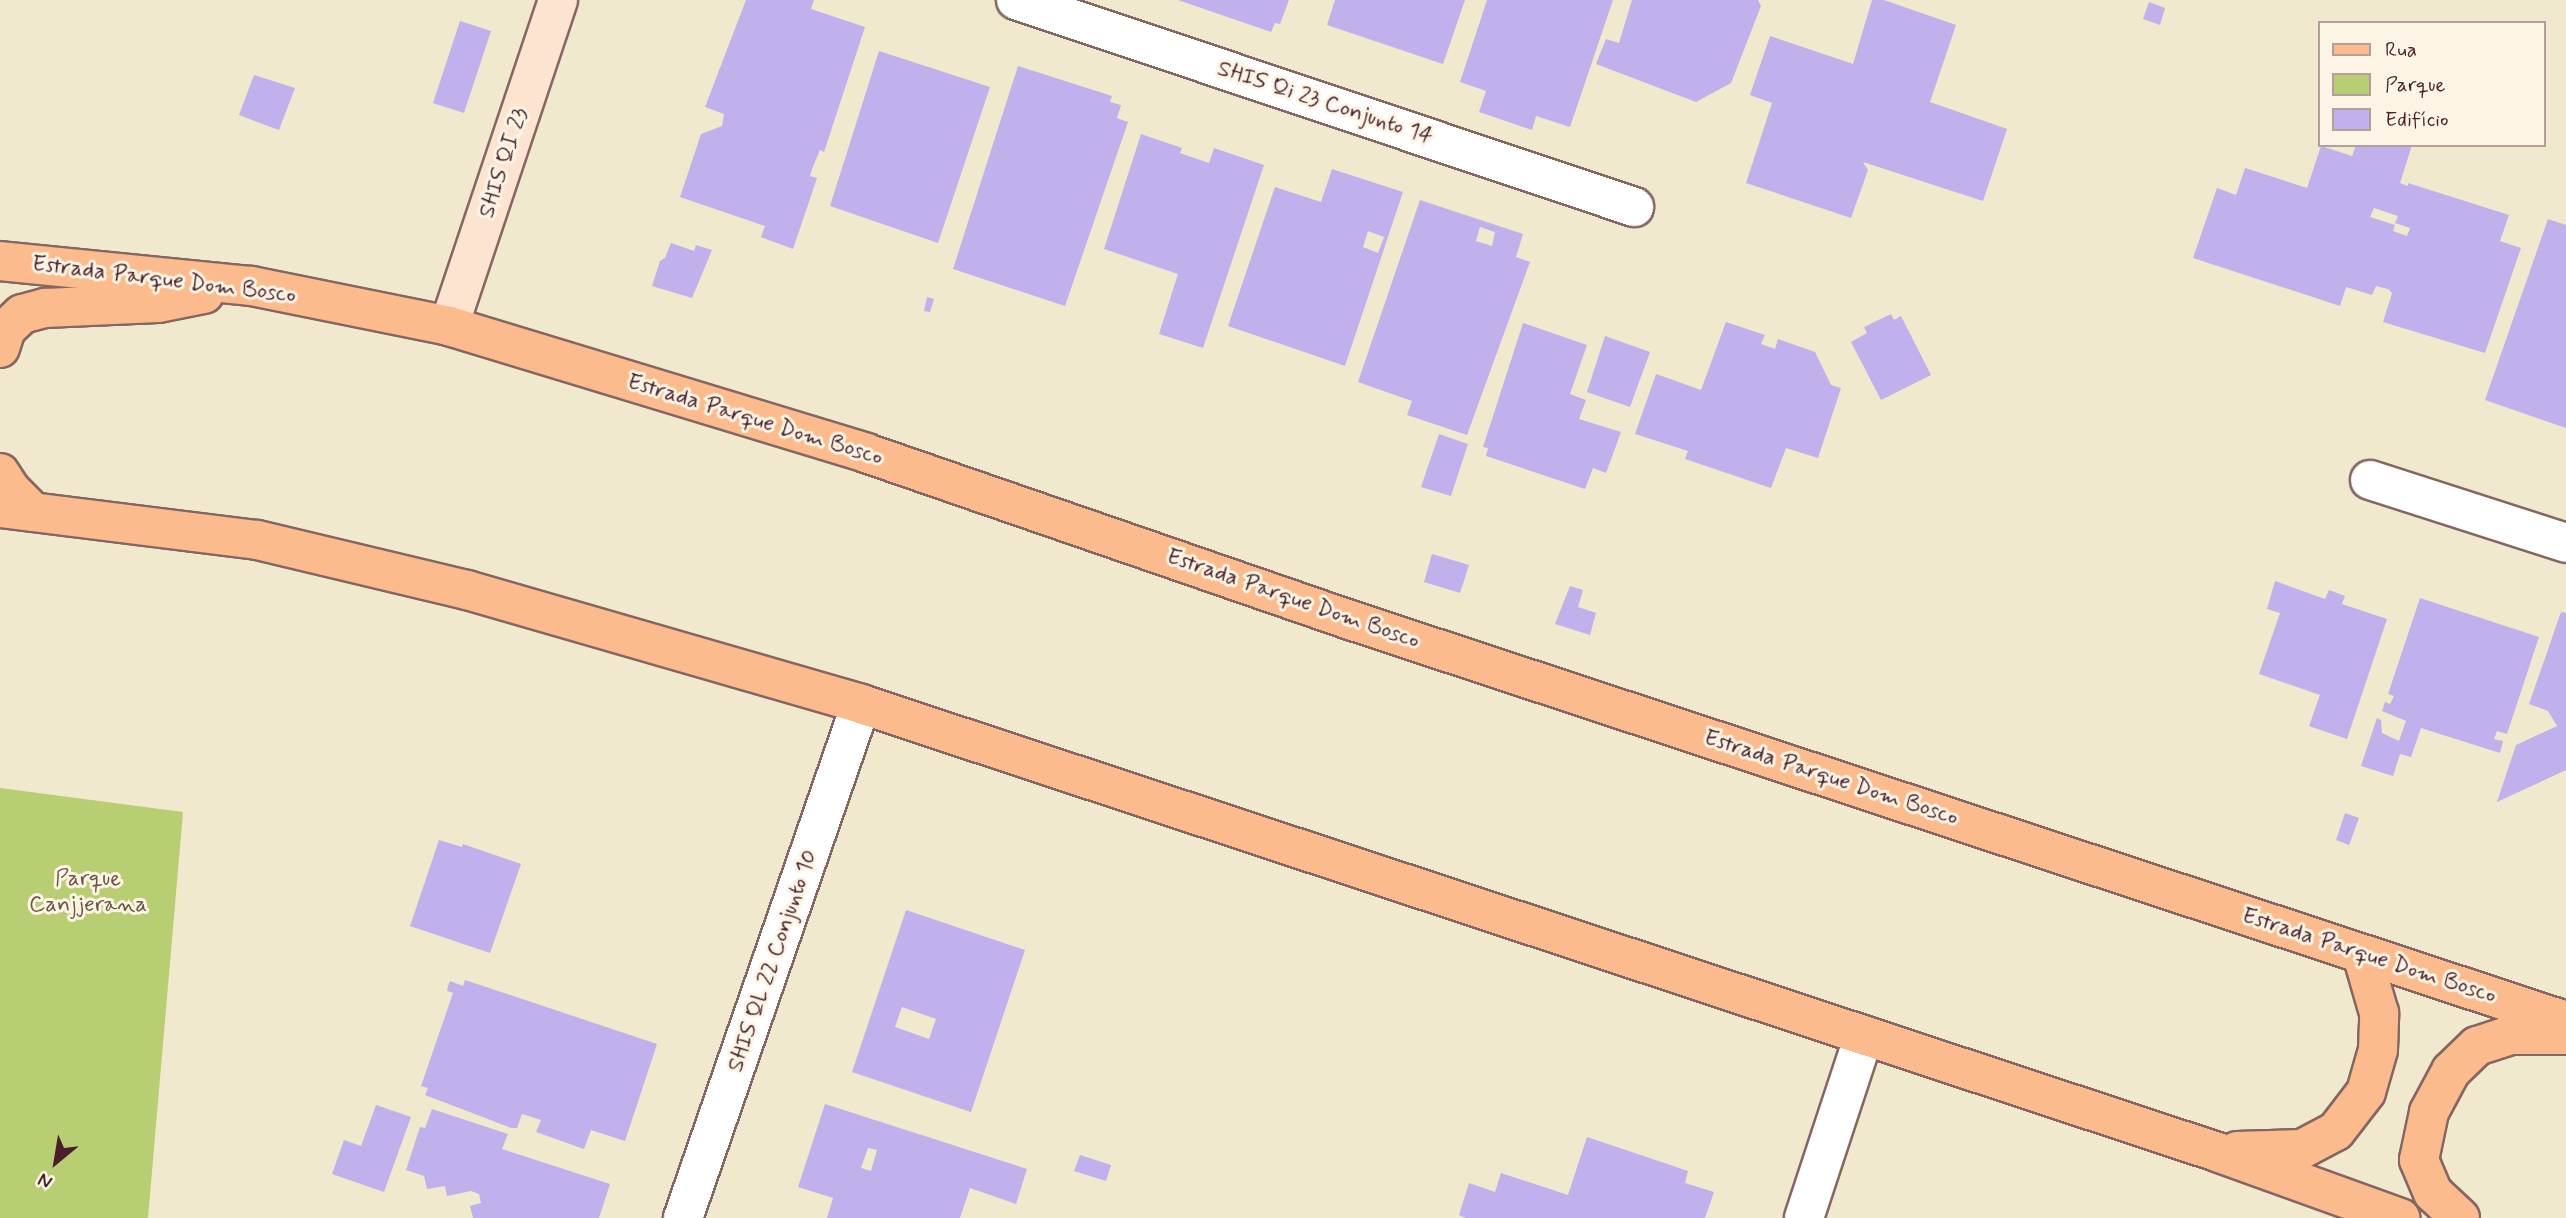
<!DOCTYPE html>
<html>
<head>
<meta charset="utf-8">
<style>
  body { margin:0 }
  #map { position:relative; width:2566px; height:1218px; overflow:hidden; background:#f0e9cd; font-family:Mynerve,sans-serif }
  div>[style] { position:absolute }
  .green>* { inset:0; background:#b8ce73 }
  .building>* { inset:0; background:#c0b0ec }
  .roads { filter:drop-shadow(2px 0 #846664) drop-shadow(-2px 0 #846664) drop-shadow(0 2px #846664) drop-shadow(0 -2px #846664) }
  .street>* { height:38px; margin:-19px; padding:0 19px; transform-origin:19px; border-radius:19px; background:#fff }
  .secondary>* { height:38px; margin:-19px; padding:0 19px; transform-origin:19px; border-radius:19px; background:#fde4d1 }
  .primary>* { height:38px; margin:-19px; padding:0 19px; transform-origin:19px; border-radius:19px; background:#fbbb8c }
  span { translate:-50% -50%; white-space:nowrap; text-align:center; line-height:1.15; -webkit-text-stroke:6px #fcf5e5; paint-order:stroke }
  .street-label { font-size:23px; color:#4a1f2b }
  .park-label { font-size:23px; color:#6b5441 }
  .legend { position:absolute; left:2318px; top:21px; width:228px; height:126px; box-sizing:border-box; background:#fcf5e5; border:2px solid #b59f9b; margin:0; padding:9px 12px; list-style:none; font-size:21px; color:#4a1f2b }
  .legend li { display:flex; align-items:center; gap:14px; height:35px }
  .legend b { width:35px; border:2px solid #b59f9b }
  .north { position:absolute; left:21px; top:1127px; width:70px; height:70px; -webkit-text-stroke:5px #fcf5e5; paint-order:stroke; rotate:210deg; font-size:19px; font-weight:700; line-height:28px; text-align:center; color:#4a1f2b }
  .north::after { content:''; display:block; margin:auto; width:24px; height:32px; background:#4a1f2b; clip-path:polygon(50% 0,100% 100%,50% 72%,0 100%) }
</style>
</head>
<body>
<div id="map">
  <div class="green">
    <i style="clip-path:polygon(0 788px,183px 812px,148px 1218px,0 1218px)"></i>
  </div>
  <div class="building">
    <i style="clip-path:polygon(746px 0,814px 0,811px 9px,865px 27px,824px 152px,820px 150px,812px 169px,810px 176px,817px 178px,793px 249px,761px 237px,765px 226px,680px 197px,701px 134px,722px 126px,724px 114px,705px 107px)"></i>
    <i style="clip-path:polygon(1178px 0,1289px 0,1280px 24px,1275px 23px,1271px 32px)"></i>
    <i style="clip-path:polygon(1335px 0,1465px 0,1443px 64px,1327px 25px)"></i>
    <i style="clip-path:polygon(1487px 0,1613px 0,1570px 127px,1536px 116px,1532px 130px,1479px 112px,1486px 91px,1460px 82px)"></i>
    <i style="clip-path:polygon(1632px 0,1758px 0,1761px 6px,1731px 83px,1696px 102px,1596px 64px,1606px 39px,1619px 43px)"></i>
    <i style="clip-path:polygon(1872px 0,1884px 0,1956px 25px,1930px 102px,2007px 129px,1983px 201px,1863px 162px,1868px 170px,1851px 218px,1746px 183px,1772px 103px,1750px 95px,1770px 36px,1853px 64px)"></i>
    <i style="clip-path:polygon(2149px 2px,2165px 8px,2160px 25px,2143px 19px)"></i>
    <i style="clip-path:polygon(460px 21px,491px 31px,464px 113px,433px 103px)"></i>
    <i style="clip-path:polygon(879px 51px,990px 87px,938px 243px,830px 206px)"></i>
    <i style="clip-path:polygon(1018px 66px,1112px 96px,1110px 102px,1121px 105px,1117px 118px,1128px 122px,1065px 306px,953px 269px)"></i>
    <i style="clip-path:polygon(254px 75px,295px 88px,279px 130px,239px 115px)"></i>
    <i style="clip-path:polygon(1141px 134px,1182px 148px,1180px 153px,1209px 163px,1214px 148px,1264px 165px,1203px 348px,1159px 334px,1178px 274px,1104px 249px)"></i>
    <i style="clip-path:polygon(evenodd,2356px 145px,2412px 145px,2400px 183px,2408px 186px,2408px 183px,2509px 215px,2500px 241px,2521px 248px,2485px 353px,2383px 322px,2392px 293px,2388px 289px,2376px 286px,2372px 295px,2346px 287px,2340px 306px,2193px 258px,2217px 188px,2236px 195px,2245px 168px,2307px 188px,2321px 146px,2352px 156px,2356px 145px,2374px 208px,2398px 216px,2395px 223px,2410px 228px,2407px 236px,2393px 231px,2395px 225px,2370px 217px,2374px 208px)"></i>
    <i style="clip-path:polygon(evenodd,1332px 169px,1403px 192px,1345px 366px,1228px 326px,1275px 187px,1321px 202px,1332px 169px,1368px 231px,1384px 237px,1378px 253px,1363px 247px,1368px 231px)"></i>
    <i style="clip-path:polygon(evenodd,1420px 200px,1523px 234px,1516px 257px,1530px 262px,1467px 435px,1407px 415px,1412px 401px,1358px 382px,1420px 200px,1480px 227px,1495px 232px,1492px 246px,1476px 241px,1480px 227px)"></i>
    <i style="clip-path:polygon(2548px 219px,2566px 225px,2566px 428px,2485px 400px)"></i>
    <i style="clip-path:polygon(671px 243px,694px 251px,696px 245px,712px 250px,692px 298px,652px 286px,660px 261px,665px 258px)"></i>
    <i style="clip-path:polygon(927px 297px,934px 299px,930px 312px,924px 311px)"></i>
    <i style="clip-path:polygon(1891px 314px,1894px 320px,1901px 316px,1931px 375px,1881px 400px,1851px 342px,1867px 333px,1864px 327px)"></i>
    <i style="clip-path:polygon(1726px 322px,1765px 335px,1761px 344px,1775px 349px,1778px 339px,1815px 352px,1831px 385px,1841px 388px,1818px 458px,1786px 448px,1771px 488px,1685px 459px,1688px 451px,1635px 434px,1656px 374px,1701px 390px)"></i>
    <i style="clip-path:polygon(1523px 323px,1587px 345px,1570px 394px,1586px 400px,1579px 419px,1621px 432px,1606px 473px,1593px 468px,1585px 489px,1486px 456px,1488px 448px,1483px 447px)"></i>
    <i style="clip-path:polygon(1605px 336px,1650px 352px,1630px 407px,1587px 392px)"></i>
    <i style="clip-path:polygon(1439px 434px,1468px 444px,1451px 496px,1421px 487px)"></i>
    <i style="clip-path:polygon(1432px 554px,1469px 565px,1460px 593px,1424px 582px)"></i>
    <i style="clip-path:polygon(2275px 581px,2325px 599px,2329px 590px,2345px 596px,2342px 604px,2387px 619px,2347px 739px,2309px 726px,2320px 695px,2259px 674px,2280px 613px,2267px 609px)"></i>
    <i style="clip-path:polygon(1570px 586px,1583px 590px,1578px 607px,1596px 613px,1590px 635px,1555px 624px)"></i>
    <i style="clip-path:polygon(2420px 598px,2539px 637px,2507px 734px,2497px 731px,2494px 739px,2503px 741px,2500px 753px,2421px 728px,2411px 757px,2400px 754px,2393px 776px,2361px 766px,2377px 718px,2381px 720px,2382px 733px,2399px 741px,2406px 721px,2382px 711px,2385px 702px,2390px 704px,2394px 696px,2388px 694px)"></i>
    <i style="clip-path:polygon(2561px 612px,2566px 613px,2566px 770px,2497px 802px,2516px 745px,2557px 726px,2548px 711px,2529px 704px)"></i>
    <i style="clip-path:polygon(2345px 813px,2359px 818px,2349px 845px,2336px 840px)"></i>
    <i style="clip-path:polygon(439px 840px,462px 847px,463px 844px,521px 864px,490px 953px,410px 926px)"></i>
    <i style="clip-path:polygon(evenodd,906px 910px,1025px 950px,971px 1112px,852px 1072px,906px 910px,902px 1007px,936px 1019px,929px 1039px,895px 1027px,902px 1007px)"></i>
    <i style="clip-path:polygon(465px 980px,657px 1044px,625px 1141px,591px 1130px,584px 1149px,536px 1132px,541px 1120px,522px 1114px,517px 1128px,511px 1128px,425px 1095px,428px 1088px,421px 1086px,453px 993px,447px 991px,448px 986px,450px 981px,463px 986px)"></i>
    <i style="clip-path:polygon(evenodd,825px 1104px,1027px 1169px,1016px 1204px,970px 1188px,960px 1218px,827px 1218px,833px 1198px,798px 1187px,825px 1104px,868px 1148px,877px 1150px,871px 1171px,861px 1168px,868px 1148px)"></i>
    <i style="clip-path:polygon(376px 1105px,411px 1117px,384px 1192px,332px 1174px,344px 1140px,361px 1146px)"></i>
    <i style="clip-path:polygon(432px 1109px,508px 1134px,502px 1149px,610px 1184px,599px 1218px,473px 1218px,470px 1206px,481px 1203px,479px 1194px,471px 1191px,447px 1196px,445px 1186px,427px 1189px,424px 1176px,406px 1170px,420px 1127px,425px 1128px)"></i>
    <i style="clip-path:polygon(1587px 1137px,1688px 1171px,1685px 1183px,1714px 1192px,1705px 1218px,1466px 1218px,1459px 1215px,1469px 1183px,1495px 1192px,1501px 1173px,1568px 1195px)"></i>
    <i style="clip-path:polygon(1080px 1155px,1111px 1165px,1106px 1181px,1074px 1171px)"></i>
  </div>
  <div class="roads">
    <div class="street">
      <i style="left:1016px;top:0;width:652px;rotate:18.52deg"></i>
      <i style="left:2370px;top:480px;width:206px;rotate:17.8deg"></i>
      <i style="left:683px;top:1218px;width:544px;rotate:-70.9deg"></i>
      <i style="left:1804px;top:1218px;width:192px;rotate:-71.8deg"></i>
    </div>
    <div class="secondary">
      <i style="left:449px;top:326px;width:344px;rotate:-71.5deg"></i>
    </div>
    <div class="primary">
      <i style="left:0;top:261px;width:252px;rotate:5.7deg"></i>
      <i style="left:251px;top:286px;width:202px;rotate:11.4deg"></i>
      <i style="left:449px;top:326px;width:436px;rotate:16.9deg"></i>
      <i style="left:866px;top:453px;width:512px;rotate:19.04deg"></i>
      <i style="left:1350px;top:620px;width:1280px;rotate:18.25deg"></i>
      <i style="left:0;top:348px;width:20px;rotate:-72deg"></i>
      <i style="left:6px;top:329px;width:22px;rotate:-43deg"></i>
      <i style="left:22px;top:314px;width:24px;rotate:-15deg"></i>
      <i style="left:45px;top:308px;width:113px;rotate:-2.5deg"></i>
      <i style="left:158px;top:303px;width:47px;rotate:-11.1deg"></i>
      <i style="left:0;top:473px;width:20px;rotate:57deg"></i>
      <i style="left:11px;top:490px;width:31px;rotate:45deg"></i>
      <i style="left:0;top:508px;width:259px;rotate:7.1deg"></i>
      <i style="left:257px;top:540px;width:216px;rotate:13.4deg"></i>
      <i style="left:467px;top:590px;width:410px;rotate:16.1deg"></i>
      <i style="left:861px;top:704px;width:1428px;rotate:18.28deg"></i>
      <i style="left:2217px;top:1152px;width:195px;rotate:19.8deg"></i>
      <i style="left:2237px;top:1151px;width:65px;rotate:-1.8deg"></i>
      <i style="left:2302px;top:1149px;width:38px;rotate:-28deg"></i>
      <i style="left:2336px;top:1131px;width:49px;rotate:-52.4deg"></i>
      <i style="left:2366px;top:1092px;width:44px;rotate:-74.1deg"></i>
      <i style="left:2378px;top:1050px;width:37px;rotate:-88deg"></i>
      <i style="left:2379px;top:1013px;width:61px;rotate:-106.1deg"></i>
      <i style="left:2460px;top:1218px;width:37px;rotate:-137deg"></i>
      <i style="left:2433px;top:1193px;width:36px;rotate:-113deg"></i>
      <i style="left:2419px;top:1160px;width:49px;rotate:-78.2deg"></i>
      <i style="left:2429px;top:1112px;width:47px;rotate:-61.8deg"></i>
      <i style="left:2451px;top:1071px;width:36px;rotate:-44deg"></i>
      <i style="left:2477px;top:1046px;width:36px;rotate:-18deg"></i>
      <i style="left:2511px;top:1035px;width:55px"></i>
    </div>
  </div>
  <div class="street-label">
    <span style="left:1325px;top:103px;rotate:18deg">SHIS Qi 23 Conjunto 14</span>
    <span style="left:504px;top:163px;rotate:-72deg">SHIS QI 23</span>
    <span style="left:164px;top:280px;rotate:7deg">Estrada Parque Dom Bosco</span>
    <span style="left:755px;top:420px;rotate:17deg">Estrada Parque Dom Bosco</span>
    <span style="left:1293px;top:599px;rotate:19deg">Estrada Parque Dom Bosco</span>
    <span style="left:1831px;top:778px;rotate:18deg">Estrada Parque Dom Bosco</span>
    <span style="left:2369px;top:956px;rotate:18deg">Estrada Parque Dom Bosco</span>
    <span style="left:773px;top:961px;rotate:-71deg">SHIS QL 22 Conjunto 10</span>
  </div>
  <div class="park-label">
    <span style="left:88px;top:892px">Parque<br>Canjjerana</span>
  </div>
  <ul class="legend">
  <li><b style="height:9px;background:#fbbb8c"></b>Rua</li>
  <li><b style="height:19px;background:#b8ce73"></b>Parque</li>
  <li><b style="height:19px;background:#c0b0ec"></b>Edifício</li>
  </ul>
  <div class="north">N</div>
</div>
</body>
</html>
